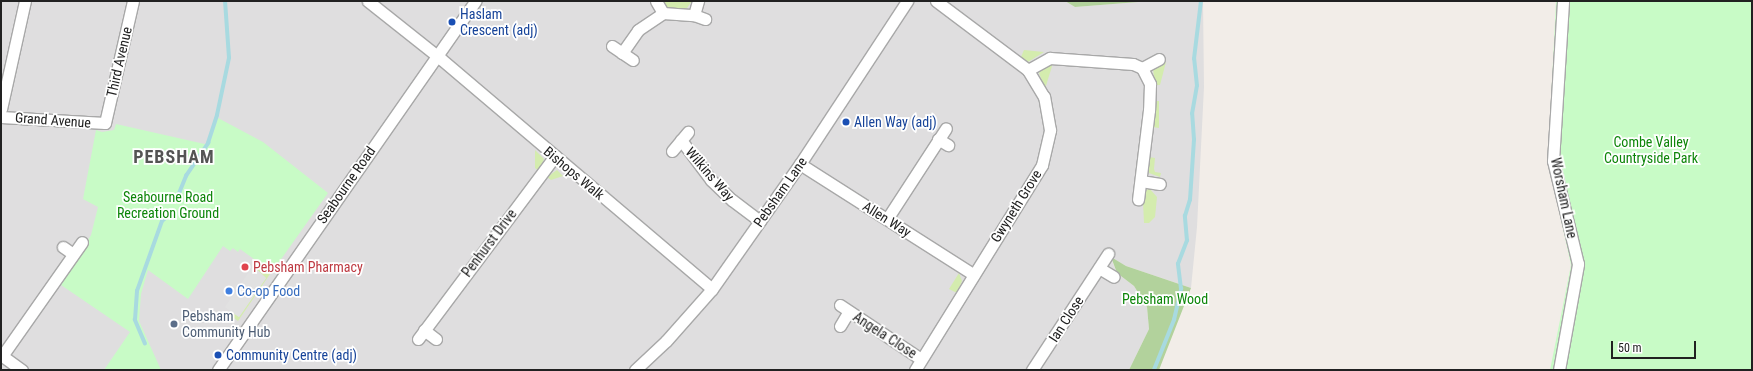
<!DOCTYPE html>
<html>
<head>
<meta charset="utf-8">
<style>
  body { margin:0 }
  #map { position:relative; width:1753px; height:371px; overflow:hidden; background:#f2ede8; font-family:"Roboto Condensed",sans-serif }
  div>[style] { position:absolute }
  .residential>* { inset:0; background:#dfdedf }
  .grass>* { inset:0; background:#d4ecae }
  .forest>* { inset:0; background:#b2d29c }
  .park>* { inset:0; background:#c8fbc6 }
  .parking>* { inset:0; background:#e1e1e1 }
  .stream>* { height:3.5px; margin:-1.75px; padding:0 1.75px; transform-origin:1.75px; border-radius:1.75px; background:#a8dae0 }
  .roads { filter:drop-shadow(1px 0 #a8a8a8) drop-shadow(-1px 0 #a8a8a8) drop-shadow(0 1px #a8a8a8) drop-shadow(0 -1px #a8a8a8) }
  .minor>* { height:11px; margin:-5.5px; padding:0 5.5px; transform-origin:5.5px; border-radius:5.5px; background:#fff }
  .dots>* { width:11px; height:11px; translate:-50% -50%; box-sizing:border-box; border:2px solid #fff; border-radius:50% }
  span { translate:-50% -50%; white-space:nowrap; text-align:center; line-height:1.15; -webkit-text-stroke:3.5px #fff; paint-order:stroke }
  .transit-label { font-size:14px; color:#164399 }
  .left { translate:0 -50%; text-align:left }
  .street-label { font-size:14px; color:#212121 }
  .park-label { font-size:14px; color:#0d8609 }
  .health-label { font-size:14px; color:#be3a42 }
  .shop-label { font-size:14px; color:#366cbe }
  .service-label { font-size:14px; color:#4e5e75 }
  .district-label { font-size:18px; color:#545454; font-weight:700; letter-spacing:1px }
  .frame { position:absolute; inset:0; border:2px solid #212121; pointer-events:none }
  .scale { position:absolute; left:1611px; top:341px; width:85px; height:18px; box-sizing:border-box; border:2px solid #212121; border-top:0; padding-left:5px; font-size:12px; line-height:14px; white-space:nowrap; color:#212121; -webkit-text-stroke:3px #fff; paint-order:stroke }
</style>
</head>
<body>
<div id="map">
  <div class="residential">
    <i style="clip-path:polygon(1px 1px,1065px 1px,1075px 7px,1151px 1px,1203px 1px,1204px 87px,1197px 227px,1191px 288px,1126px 266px,1111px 258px,1117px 273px,1134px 286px,1147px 307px,1149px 329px,1129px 370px,1px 370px)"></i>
  </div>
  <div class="grass">
    <i style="clip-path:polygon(662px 1px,692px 1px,687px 8px,673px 10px,664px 6px)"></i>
    <i style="clip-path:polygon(1024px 50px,1044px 52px,1028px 62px,1021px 57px)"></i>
    <i style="clip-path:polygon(1166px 62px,1160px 85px,1155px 85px,1153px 69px)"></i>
    <i style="clip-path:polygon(1053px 63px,1045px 89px,1039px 73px,1046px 64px)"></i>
    <i style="clip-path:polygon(1155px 101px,1159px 101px,1159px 128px,1153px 127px)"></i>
    <i style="clip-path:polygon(535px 150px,544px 159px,539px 171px,535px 168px)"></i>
    <i style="clip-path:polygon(1149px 157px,1155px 158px,1154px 169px,1155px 172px,1161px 173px,1160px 177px,1149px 173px)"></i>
    <i style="clip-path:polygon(557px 170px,563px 176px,551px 180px,547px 177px)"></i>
    <i style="clip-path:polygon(1149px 188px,1157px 197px,1155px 217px,1149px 223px,1144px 223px,1143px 202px,1144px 193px)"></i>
    <i style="clip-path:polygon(257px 265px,270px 274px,238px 321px,231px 316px,233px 313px,239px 317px,266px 278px,253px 266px)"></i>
    <i style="clip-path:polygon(959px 273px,962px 281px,957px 293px,949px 289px)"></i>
  </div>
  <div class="forest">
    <i style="clip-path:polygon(1065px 1px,1151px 1px,1075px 7px)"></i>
    <i style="clip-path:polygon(1111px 257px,1126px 266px,1191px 288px,1159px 370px,1129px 370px,1149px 329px,1147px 307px,1134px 286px,1117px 273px)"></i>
  </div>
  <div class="park">
    <i style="clip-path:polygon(1556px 1px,1752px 1px,1752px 370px,1550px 370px,1571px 265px,1548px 161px)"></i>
    <i style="clip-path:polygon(218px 118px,263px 142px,328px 193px,272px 272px,240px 249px,238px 252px,233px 248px,230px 251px,223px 246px,188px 299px,148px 270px,141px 294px,139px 321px,161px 370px,104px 370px,130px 332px,61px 285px,91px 235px,98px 207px,83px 199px,96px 130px,102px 132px,114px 130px,116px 124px,209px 145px)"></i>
  </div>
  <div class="parking">
    <i style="clip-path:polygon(253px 266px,266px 278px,239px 317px,225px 307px)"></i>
  </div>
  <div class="stream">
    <i style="left:178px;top:196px;width:22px;rotate:-68deg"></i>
    <i style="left:186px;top:176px;width:40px;rotate:-56deg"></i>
    <i style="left:208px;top:143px;width:29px;rotate:-72deg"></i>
    <i style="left:217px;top:115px;width:58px;rotate:-78.1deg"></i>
    <i style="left:229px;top:58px;width:57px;rotate:-94deg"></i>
    <i style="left:145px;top:344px;width:26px;rotate:-113deg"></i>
    <i style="left:135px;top:320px;width:29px;rotate:-86deg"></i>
    <i style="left:137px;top:291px;width:74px;rotate:-70.3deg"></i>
    <i style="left:162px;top:221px;width:13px;rotate:-39deg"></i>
    <i style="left:1154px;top:370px;width:54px;rotate:-68.2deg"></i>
    <i style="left:1174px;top:320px;width:32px;rotate:-77deg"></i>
    <i style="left:1181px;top:289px;width:25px;rotate:-97deg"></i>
    <i style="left:1178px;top:264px;width:25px;rotate:-69deg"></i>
    <i style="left:1187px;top:241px;width:25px;rotate:-95deg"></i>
    <i style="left:1185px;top:216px;width:17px;rotate:-73deg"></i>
    <i style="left:1190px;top:200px;width:60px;rotate:-86.2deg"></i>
    <i style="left:1194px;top:140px;width:26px;rotate:-94deg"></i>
    <i style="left:1192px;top:114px;width:28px;rotate:-80deg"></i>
    <i style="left:1197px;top:86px;width:27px;rotate:-96deg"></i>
    <i style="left:1194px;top:59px;width:58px;rotate:-83.1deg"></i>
  </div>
  <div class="roads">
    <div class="minor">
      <i style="left:368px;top:1px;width:93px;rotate:38.5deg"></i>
      <i style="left:441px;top:59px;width:355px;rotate:40.3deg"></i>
      <i style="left:656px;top:1px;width:14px;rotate:60deg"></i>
      <i style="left:694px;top:15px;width:15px;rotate:-74deg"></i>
      <i style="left:612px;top:46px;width:25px;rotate:34deg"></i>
      <i style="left:622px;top:53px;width:28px;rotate:-55deg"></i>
      <i style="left:638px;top:30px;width:30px;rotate:-34deg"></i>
      <i style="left:663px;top:13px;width:31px;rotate:4deg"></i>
      <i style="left:694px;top:15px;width:12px;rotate:20deg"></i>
      <i style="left:1142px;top:68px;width:19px;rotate:-28deg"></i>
      <i style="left:1028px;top:70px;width:25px;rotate:-29deg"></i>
      <i style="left:1050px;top:58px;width:83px;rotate:4.1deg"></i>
      <i style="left:1133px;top:64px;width:10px;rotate:24deg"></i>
      <i style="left:1142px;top:68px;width:18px;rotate:63deg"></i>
      <i style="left:1150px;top:84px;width:26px;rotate:92deg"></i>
      <i style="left:1149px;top:110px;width:90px;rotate:97deg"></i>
      <i style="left:1px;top:109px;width:111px;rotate:-77.5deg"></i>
      <i style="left:1px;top:117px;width:104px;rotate:3.3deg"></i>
      <i style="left:105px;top:123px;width:125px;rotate:-77.1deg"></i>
      <i style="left:938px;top:139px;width:12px;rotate:31deg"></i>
      <i style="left:681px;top:140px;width:50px;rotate:53.1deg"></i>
      <i style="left:711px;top:180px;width:29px;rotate:44deg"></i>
      <i style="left:732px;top:200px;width:35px;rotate:37deg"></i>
      <i style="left:672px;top:151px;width:25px;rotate:-50deg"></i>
      <i style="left:800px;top:164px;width:206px;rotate:32.5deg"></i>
      <i style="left:1141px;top:181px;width:19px;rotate:9deg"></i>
      <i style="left:887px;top:219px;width:108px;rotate:-57deg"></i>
      <i style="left:63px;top:247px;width:12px;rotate:35deg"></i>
      <i style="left:1099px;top:268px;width:17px;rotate:31deg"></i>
      <i style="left:840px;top:305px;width:97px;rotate:33.7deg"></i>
      <i style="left:840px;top:326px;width:17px;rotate:-59deg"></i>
      <i style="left:424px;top:330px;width:15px;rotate:37deg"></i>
      <i style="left:418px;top:339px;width:229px;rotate:-53.2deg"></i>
      <i style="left:1px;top:355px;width:26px;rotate:36deg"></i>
      <i style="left:2px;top:356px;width:139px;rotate:-54.9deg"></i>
      <i style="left:218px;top:370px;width:450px;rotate:-55.1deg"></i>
      <i style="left:635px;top:370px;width:42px;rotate:-43.1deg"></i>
      <i style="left:666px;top:341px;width:69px;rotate:-48.5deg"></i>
      <i style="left:712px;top:289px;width:153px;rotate:-54.9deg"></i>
      <i style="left:800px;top:164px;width:195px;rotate:-56.7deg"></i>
      <i style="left:915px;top:370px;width:241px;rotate:-58.2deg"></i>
      <i style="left:1042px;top:165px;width:36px;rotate:-77deg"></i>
      <i style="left:1050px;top:130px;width:34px;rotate:-100deg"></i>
      <i style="left:1044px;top:97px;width:31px;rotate:-121deg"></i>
      <i style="left:1028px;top:70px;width:115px;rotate:-143.1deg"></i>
      <i style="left:1032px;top:370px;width:139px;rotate:-56.8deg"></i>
      <i style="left:1559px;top:370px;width:108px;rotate:-79.8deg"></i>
      <i style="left:1578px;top:264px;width:106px;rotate:-103.6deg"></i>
      <i style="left:1553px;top:161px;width:160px;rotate:-86.4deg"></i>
    </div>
  </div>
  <div class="dots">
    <i style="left:452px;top:22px;background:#1a4fb4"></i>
    <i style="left:846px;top:122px;background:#1a4fb4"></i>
    <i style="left:245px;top:267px;background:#e0444e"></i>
    <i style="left:229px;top:291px;background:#3f7fe0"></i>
    <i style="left:174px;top:324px;background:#5c6f8a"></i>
    <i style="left:218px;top:355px;background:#1a4fb4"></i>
  </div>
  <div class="transit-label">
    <span class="left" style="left:460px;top:22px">Haslam<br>Crescent (adj)</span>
    <span class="left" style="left:854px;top:122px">Allen Way (adj)</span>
    <span class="left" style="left:226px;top:355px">Community Centre (adj)</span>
  </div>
  <div class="street-label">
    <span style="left:119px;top:62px;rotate:-77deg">Third Avenue</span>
    <span style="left:53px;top:120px;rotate:4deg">Grand Avenue</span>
    <span style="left:574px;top:173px;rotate:40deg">Bishops Walk</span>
    <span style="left:710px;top:174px;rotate:49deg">Wilkins Way</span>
    <span style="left:346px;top:185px;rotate:-55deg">Seabourne Road</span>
    <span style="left:780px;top:192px;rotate:-55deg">Pebsham Lane</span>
    <span style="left:1564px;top:198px;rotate:78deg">Worsham Lane</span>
    <span style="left:1016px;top:206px;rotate:-58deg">Gwyneth Grove</span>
    <span style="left:887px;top:219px;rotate:32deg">Allen Way</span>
    <span style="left:489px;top:243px;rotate:-53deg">Penhurst Drive</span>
    <span style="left:1066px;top:319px;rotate:-57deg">Ian Close</span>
    <span style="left:885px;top:335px;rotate:33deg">Angela Close</span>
  </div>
  <div class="park-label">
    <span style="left:1651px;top:150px">Combe Valley<br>Countryside Park</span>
    <span style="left:168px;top:205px">Seabourne Road<br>Recreation Ground</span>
    <span style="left:1165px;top:299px">Pebsham Wood</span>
  </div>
  <div class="health-label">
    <span class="left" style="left:253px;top:267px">Pebsham Pharmacy</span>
  </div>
  <div class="shop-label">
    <span class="left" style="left:237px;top:291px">Co-op Food</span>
  </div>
  <div class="service-label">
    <span class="left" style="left:182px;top:324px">Pebsham<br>Community Hub</span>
  </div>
  <div class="district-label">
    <span style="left:174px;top:157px">PEBSHAM</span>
  </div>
  <div class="frame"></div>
  <div class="scale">50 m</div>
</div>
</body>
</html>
